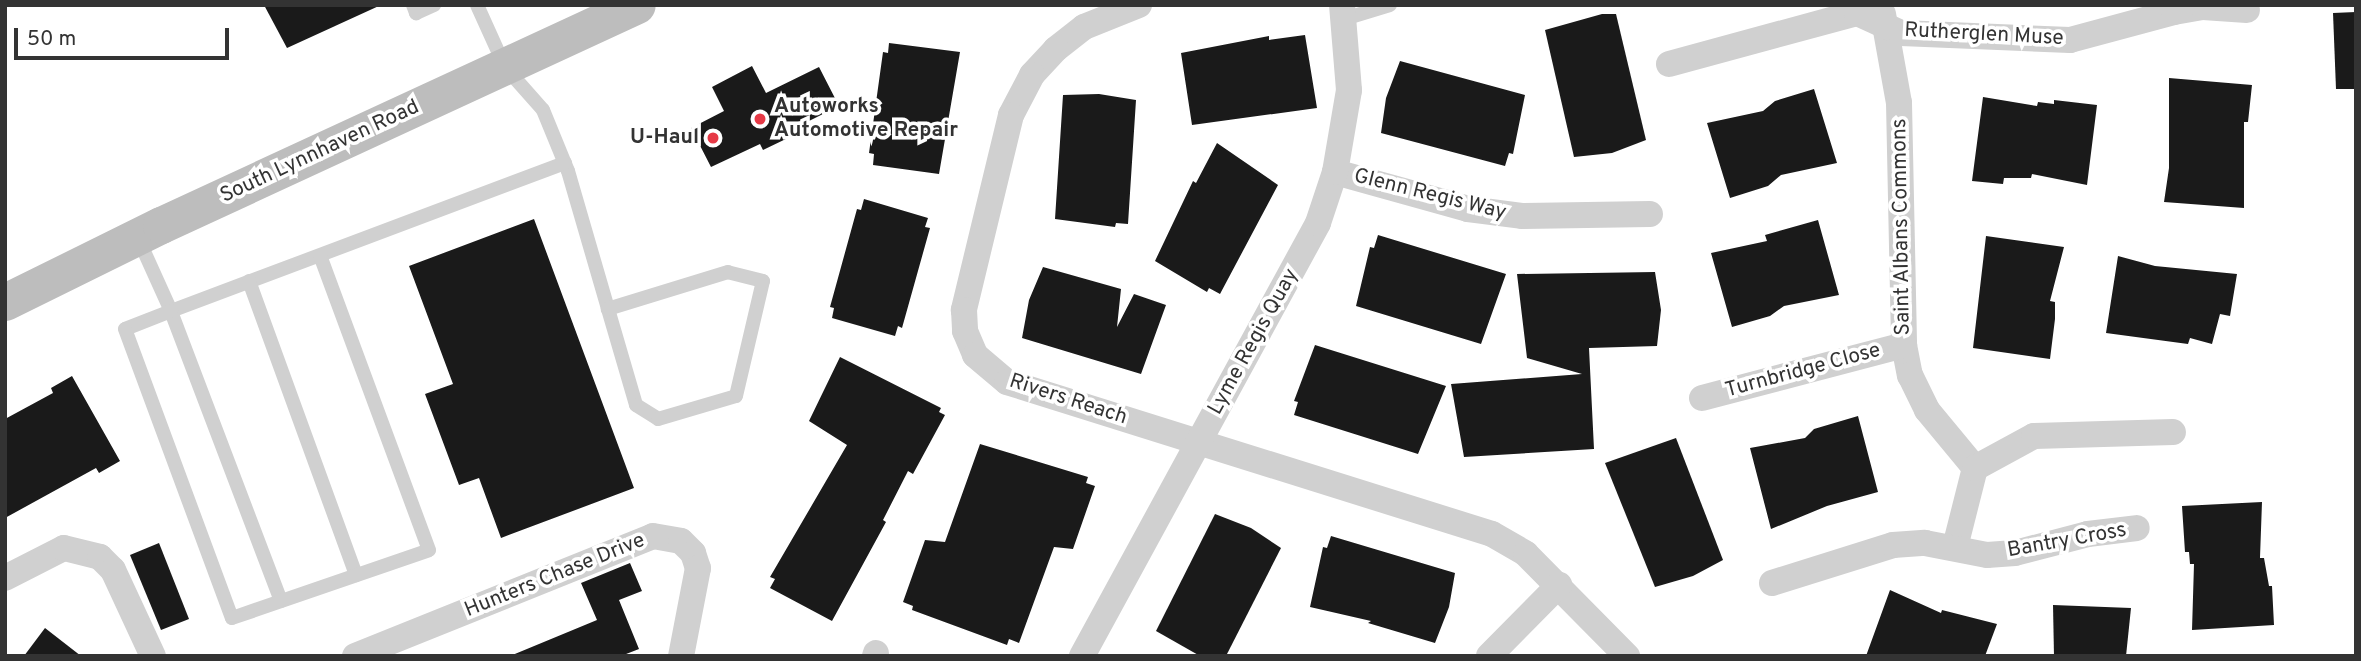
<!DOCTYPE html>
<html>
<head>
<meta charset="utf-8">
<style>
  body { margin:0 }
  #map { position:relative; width:2361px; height:661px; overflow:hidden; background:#fff; font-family:Overpass,sans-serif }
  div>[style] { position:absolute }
  .building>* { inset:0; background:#1a1a1a }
  .lane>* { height:14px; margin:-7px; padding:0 7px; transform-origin:7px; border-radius:7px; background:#d0d0d0 }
  .street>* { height:26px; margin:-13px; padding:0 13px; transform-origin:13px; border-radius:13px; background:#d0d0d0 }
  .secondary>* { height:37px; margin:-18.5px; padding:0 18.5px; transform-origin:18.5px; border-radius:18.5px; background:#bdbdbd }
  .dots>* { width:19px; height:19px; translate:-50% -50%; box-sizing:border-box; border:4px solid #fff; border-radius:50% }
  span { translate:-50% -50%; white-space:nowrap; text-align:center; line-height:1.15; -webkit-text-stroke:7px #fff; paint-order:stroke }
  .street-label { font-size:21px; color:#333 }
  .poi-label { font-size:21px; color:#333; font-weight:700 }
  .left { translate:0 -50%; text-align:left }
  .right { translate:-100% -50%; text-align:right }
  .frame { position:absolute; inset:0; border:7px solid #333; pointer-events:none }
  .scale { position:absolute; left:14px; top:28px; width:215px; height:32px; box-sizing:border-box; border:4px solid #333; border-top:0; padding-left:9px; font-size:21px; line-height:24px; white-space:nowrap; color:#333; -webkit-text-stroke:5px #fff; paint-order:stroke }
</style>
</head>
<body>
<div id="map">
  <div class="building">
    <i style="clip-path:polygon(264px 5px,381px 5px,287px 48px)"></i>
    <i style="clip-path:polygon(2356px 12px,2356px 89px,2336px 89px,2333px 13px)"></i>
    <i style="clip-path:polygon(1602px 14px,1616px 14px,1646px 140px,1612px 153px,1574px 157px,1545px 30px)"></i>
    <i style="clip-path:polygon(1305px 35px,1317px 108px,1192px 125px,1181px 53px,1269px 36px,1269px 40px)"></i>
    <i style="clip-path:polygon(889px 43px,960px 52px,939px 174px,873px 165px,874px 154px,869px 153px,883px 52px,888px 53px)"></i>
    <i style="clip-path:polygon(1400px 61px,1525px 95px,1513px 154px,1509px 153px,1505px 166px,1381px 133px,1386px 98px)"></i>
    <i style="clip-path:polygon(752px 66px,766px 93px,819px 67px,839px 106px,787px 132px,790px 137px,763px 150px,760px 144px,711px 167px,691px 128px,724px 111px,712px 87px)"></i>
    <i style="clip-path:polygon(2169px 78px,2252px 85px,2248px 122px,2244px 122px,2244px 208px,2164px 202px,2169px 168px)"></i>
    <i style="clip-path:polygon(1814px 89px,1837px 163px,1781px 175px,1768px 186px,1730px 198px,1707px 123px,1763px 111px,1775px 101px)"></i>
    <i style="clip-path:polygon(1099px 94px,1136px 100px,1128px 224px,1116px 223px,1115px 227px,1055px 219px,1063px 95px)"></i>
    <i style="clip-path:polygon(1983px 97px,2037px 106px,2038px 102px,2054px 104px,2054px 100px,2097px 105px,2087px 185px,2032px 174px,2031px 178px,2004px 178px,2003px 184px,1972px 181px)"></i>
    <i style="clip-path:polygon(1217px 143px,1278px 185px,1220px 294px,1209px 288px,1207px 292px,1155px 261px,1193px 181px,1196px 183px)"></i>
    <i style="clip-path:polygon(864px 199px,928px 218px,925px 227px,930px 228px,902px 328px,898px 326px,895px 336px,832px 318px,834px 308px,830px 307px,857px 209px,861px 210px)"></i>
    <i style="clip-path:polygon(534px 219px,634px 488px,501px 538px,479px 478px,459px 485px,425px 394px,453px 384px,409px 266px)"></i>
    <i style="clip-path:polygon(1818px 220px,1839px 295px,1784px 306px,1770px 316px,1732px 327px,1711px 253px,1767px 241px,1765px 235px)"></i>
    <i style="clip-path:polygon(1378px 235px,1506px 274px,1481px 344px,1356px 306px,1370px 247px,1374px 248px)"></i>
    <i style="clip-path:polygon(1986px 236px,2064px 247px,2050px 301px,2055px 302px,2055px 319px,2050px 359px,1973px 348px)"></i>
    <i style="clip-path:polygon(2118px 256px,2155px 266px,2237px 274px,2230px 316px,2220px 314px,2212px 344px,2190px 338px,2188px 344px,2106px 333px)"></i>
    <i style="clip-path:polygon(1043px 267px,1121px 289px,1117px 327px,1134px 294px,1166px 305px,1141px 374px,1022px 338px,1029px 300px)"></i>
    <i style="clip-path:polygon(1655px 272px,1661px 310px,1657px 346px,1589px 348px,1594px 449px,1464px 457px,1451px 384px,1582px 374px,1527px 358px,1517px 274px)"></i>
    <i style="clip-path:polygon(1315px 345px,1446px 386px,1418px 454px,1294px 415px,1298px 402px,1294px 401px)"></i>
    <i style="clip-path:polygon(840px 357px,941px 408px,939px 412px,945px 415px,913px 474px,908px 471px,883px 520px,886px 522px,832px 621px,770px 588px,775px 579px,770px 577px,847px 445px,809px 421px)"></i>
    <i style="clip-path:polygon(72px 376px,120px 461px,99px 473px,96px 468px,5px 518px,5px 419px,53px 393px,51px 388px)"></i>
    <i style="clip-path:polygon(1858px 416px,1878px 492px,1827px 506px,1771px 529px,1750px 448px,1805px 438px,1814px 429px)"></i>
    <i style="clip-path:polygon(1676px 438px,1723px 560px,1693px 576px,1655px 587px,1605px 463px)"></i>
    <i style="clip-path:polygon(980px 444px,1088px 477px,1086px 483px,1095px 486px,1073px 549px,1054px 547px,1019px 643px,1009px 639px,1007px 645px,912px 610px,913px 606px,903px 602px,925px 540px,945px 542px)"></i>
    <i style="clip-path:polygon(2262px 502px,2260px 558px,2264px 558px,2269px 586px,2272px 586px,2274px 625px,2192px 630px,2194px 564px,2190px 564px,2189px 552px,2185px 552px,2182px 506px)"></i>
    <i style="clip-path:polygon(1215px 514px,1251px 528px,1281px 548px,1226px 656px,1200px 656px,1156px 631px)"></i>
    <i style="clip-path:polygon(1331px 536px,1455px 573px,1449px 607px,1435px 643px,1368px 623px,1371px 621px,1310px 607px,1323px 547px,1327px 548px)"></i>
    <i style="clip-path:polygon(159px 543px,189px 619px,161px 630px,130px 555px)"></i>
    <i style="clip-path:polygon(630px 563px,642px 591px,619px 600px,639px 649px,621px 656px,510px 656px,597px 620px,581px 583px)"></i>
    <i style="clip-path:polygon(1890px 590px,1941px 613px,1942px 610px,1997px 624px,1985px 656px,1866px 656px)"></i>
    <i style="clip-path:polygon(2053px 605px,2131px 608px,2126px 656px,2054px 656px)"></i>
    <i style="clip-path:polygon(45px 628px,81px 656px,24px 656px)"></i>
  </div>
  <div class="lane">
    <i style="left:413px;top:5px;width:9px;rotate:69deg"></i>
    <i style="left:416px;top:13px;width:20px;rotate:-24deg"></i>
    <i style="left:477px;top:5px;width:68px;rotate:65.7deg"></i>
    <i style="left:505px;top:67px;width:57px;rotate:48.5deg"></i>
    <i style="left:543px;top:110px;width:66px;rotate:67.7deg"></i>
    <i style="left:568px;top:171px;width:144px;rotate:73.8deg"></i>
    <i style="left:608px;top:309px;width:100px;rotate:73.7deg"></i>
    <i style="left:636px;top:405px;width:26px;rotate:32deg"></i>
    <i style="left:658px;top:419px;width:81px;rotate:-16.4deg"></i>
    <i style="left:736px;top:396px;width:118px;rotate:-76.8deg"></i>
    <i style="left:763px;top:281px;width:36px;rotate:-166deg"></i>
    <i style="left:728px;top:272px;width:126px;rotate:162.9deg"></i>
    <i style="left:1344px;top:19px;width:48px;rotate:-16.9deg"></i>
    <i style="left:138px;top:238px;width:80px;rotate:65.7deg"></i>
    <i style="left:171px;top:311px;width:421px;rotate:-20.6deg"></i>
    <i style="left:249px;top:281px;width:313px;rotate:70deg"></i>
    <i style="left:281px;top:601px;width:310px;rotate:-110.8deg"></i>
    <i style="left:171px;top:311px;width:49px;rotate:158.6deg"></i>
    <i style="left:125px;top:329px;width:308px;rotate:69.7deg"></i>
    <i style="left:232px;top:618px;width:208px;rotate:-19deg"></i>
    <i style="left:429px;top:550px;width:314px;rotate:-110.3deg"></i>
  </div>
  <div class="street">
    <i style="left:1139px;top:5px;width:59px;rotate:158.2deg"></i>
    <i style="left:1084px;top:27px;width:36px;rotate:142deg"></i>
    <i style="left:1056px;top:49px;width:35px;rotate:133deg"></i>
    <i style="left:1032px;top:75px;width:45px;rotate:117.7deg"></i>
    <i style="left:1011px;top:115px;width:201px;rotate:103.6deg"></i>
    <i style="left:964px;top:310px;width:21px;rotate:87deg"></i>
    <i style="left:965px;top:331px;width:26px;rotate:67deg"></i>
    <i style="left:975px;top:355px;width:42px;rotate:40.2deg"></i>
    <i style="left:1007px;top:382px;width:508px;rotate:17.4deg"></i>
    <i style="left:1492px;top:534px;width:39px;rotate:30deg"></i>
    <i style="left:1526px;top:554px;width:144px;rotate:45.3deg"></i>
    <i style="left:1883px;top:14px;width:90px;rotate:79.8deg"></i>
    <i style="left:1899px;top:103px;width:242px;rotate:88.8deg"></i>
    <i style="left:1904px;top:345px;width:31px;rotate:79deg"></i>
    <i style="left:1910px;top:375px;width:39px;rotate:64deg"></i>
    <i style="left:1927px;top:410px;width:75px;rotate:50.4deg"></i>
    <i style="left:1975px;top:468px;width:81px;rotate:104.2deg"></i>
    <i style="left:1669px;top:64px;width:195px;rotate:-15.2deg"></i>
    <i style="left:1857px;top:13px;width:48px;rotate:24.4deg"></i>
    <i style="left:1901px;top:33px;width:169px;rotate:2.4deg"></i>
    <i style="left:2070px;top:40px;width:108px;rotate:-15.1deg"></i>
    <i style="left:2174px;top:12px;width:29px;rotate:-10deg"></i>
    <i style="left:2203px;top:7px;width:44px;rotate:3.9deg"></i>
    <i style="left:1335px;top:172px;width:138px;rotate:15.5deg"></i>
    <i style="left:1468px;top:209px;width:54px;rotate:7.4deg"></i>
    <i style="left:1522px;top:216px;width:128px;rotate:-0.9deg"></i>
    <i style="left:1702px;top:398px;width:209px;rotate:-14.7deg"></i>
    <i style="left:1975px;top:468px;width:67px;rotate:-28.5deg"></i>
    <i style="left:2034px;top:436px;width:139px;rotate:-1.6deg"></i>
    <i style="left:5px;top:578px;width:66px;rotate:-27deg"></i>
    <i style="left:64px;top:548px;width:37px;rotate:14deg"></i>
    <i style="left:100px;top:557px;width:18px;rotate:45deg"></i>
    <i style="left:113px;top:570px;width:95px;rotate:65.1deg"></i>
    <i style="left:1772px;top:583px;width:127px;rotate:-17.4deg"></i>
    <i style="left:1893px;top:545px;width:32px;rotate:-4deg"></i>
    <i style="left:1925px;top:543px;width:63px;rotate:11deg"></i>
    <i style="left:1987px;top:555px;width:28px;rotate:-4deg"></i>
    <i style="left:2015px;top:553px;width:75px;rotate:-14.6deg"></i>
    <i style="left:2088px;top:534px;width:49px;rotate:-7deg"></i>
    <i style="left:355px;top:656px;width:321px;rotate:-21.9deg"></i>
    <i style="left:653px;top:536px;width:28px;rotate:10deg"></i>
    <i style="left:681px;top:541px;width:17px;rotate:45deg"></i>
    <i style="left:693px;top:553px;width:16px;rotate:72deg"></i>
    <i style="left:698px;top:568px;width:90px;rotate:100.9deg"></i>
    <i style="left:875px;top:656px;width:3px;rotate:-72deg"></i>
    <i style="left:1082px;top:656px;width:493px;rotate:-61.4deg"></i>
    <i style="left:1318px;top:223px;width:54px;rotate:-71.6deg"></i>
    <i style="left:1335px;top:172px;width:83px;rotate:-80.3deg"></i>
    <i style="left:1349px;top:90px;width:85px;rotate:-94.7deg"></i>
    <i style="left:1489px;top:656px;width:100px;rotate:-45.4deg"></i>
  </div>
  <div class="secondary">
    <i style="left:5px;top:302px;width:174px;rotate:-26.3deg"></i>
    <i style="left:161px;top:225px;width:524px;rotate:-24.81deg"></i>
  </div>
  <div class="dots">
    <i style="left:760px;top:119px;background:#e63946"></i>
    <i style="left:713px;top:138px;background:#e63946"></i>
  </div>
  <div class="street-label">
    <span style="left:1984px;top:35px;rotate:3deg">Rutherglen Muse</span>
    <span style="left:320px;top:152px;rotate:-25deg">South Lynnhaven Road</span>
    <span style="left:1430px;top:195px;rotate:14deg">Glenn Regis Way</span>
    <span style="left:1902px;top:227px;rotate:-91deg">Saint Albans Commons</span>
    <span style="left:1254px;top:342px;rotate:-61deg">Lyme Regis Quay</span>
    <span style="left:1803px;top:371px;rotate:-15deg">Turnbridge Close</span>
    <span style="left:1068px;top:400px;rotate:18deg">Rivers Reach</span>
    <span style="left:2067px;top:541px;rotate:-10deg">Bantry Cross</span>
    <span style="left:555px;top:576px;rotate:-22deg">Hunters Chase Drive</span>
  </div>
  <div class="poi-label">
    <span class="left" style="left:774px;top:119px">Autoworks<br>Automotive Repair</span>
    <span class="right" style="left:699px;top:138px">U-Haul</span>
  </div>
  <div class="frame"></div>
  <div class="scale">50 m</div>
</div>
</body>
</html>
